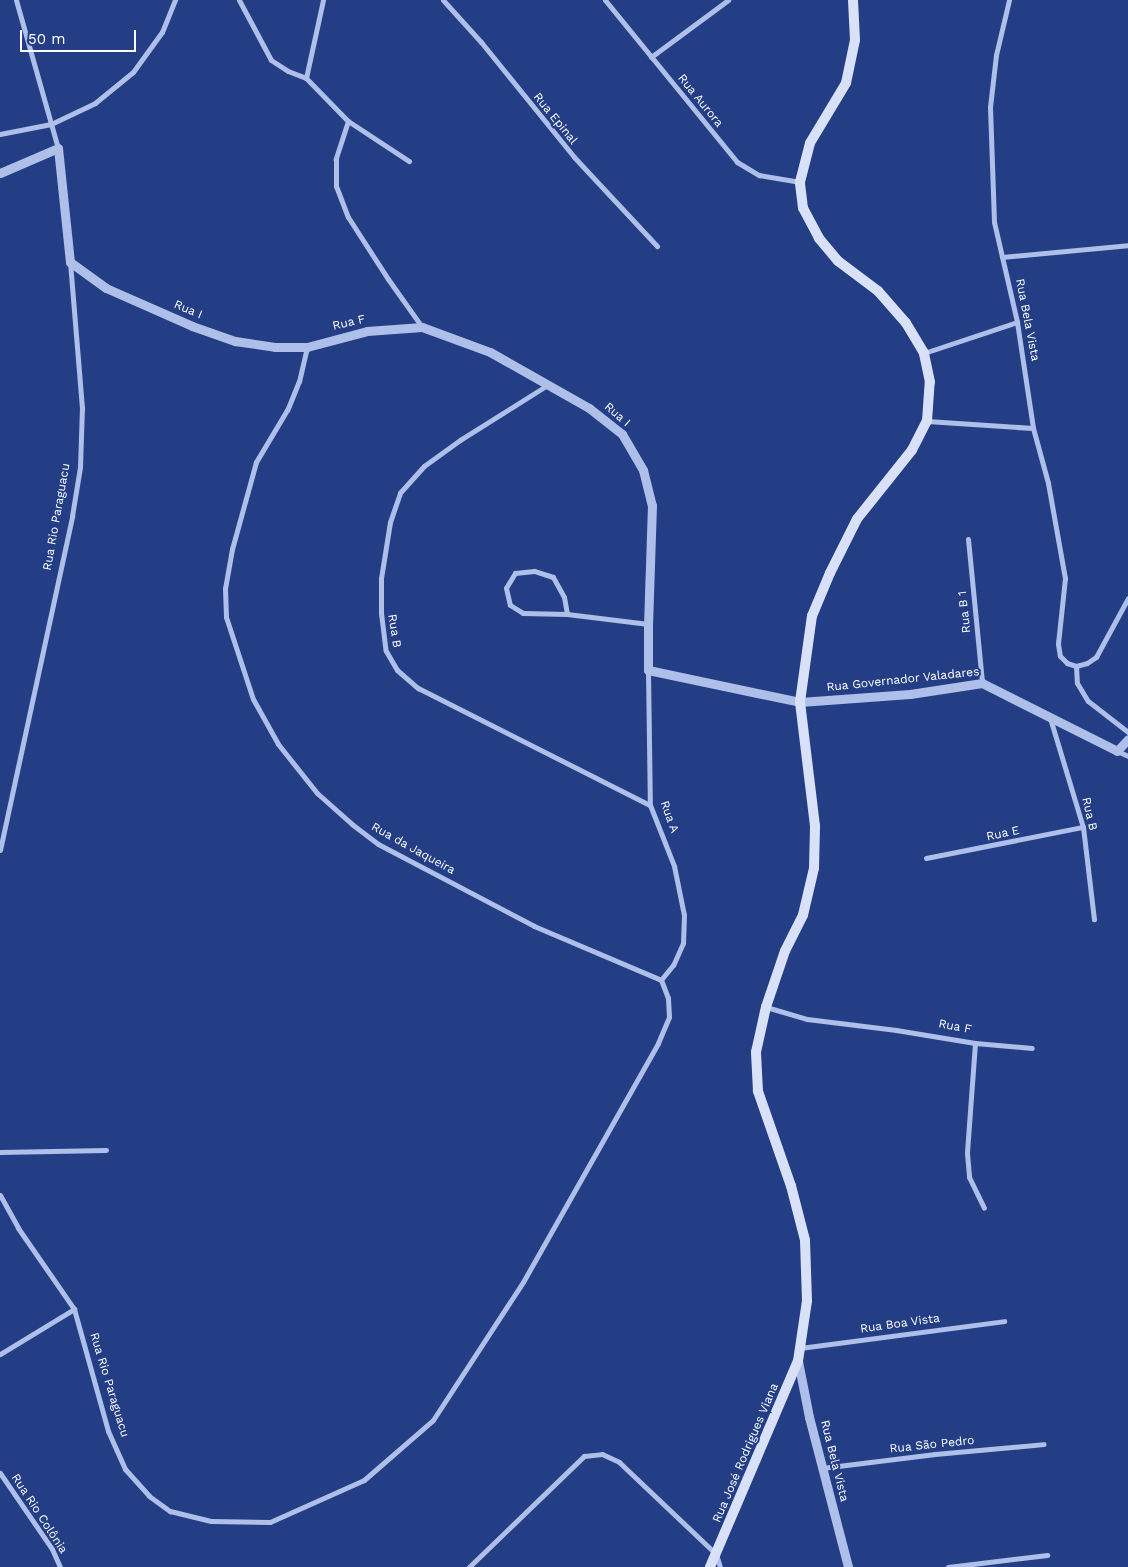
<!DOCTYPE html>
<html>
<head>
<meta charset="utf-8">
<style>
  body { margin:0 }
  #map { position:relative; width:1128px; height:1567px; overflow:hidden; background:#243e86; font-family:"Work Sans",sans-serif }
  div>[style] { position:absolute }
  .minor>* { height:5px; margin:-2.5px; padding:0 2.5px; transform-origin:2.5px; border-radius:2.5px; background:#aebfe9 }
  .tertiary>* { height:9px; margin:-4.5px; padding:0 4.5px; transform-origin:4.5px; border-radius:4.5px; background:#aebfe9 }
  .secondary>* { height:10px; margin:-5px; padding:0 5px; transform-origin:5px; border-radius:5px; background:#d8e1f7 }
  span { translate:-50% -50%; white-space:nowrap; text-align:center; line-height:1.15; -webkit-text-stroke:4px #243e86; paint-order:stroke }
  .street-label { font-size:12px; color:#fff }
  .scale { position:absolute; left:20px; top:30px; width:116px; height:22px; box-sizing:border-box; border:2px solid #fff; border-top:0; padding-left:6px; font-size:15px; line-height:18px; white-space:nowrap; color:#fff; -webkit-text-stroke:4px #243e86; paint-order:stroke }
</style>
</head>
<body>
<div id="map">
  <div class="minor">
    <i style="left:16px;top:0;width:154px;rotate:74.2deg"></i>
    <i style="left:239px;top:0;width:68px;rotate:61.9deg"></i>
    <i style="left:271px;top:60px;width:20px;rotate:33deg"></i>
    <i style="left:288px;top:71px;width:19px;rotate:21deg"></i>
    <i style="left:306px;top:78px;width:60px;rotate:45.7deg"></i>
    <i style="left:348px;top:121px;width:73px;rotate:33.3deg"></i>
    <i style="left:443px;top:0;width:57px;rotate:47.9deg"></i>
    <i style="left:481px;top:42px;width:148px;rotate:51deg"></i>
    <i style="left:574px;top:157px;width:122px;rotate:47deg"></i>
    <i style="left:605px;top:0;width:209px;rotate:50.8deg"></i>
    <i style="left:737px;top:162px;width:26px;rotate:31deg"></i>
    <i style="left:759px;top:175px;width:42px;rotate:9.7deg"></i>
    <i style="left:1009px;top:0;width:57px;rotate:103.3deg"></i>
    <i style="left:996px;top:55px;width:52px;rotate:96.6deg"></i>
    <i style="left:990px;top:107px;width:115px;rotate:88deg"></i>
    <i style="left:994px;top:222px;width:103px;rotate:77deg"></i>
    <i style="left:1017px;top:322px;width:107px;rotate:81.4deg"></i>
    <i style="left:1033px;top:428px;width:57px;rotate:74.7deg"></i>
    <i style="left:1048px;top:483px;width:97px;rotate:79.9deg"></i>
    <i style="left:1065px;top:578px;width:66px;rotate:96.1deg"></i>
    <i style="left:1058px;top:644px;width:12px;rotate:81deg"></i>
    <i style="left:1060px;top:656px;width:10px;rotate:45deg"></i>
    <i style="left:1067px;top:663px;width:9px;rotate:18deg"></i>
    <i style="left:1076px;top:666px;width:11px;rotate:-15deg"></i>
    <i style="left:1087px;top:663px;width:11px;rotate:-34deg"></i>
    <i style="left:1096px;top:657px;width:67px;rotate:-61.5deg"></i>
    <i style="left:651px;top:57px;width:96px;rotate:-36.5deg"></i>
    <i style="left:306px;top:78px;width:80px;rotate:-77.7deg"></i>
    <i style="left:348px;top:121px;width:40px;rotate:108deg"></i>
    <i style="left:336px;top:159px;width:27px;rotate:90deg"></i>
    <i style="left:336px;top:186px;width:33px;rotate:69deg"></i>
    <i style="left:348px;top:217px;width:74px;rotate:57.2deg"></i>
    <i style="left:388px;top:279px;width:59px;rotate:54.7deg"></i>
    <i style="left:0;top:134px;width:52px;rotate:-11.1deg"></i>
    <i style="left:51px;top:124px;width:49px;rotate:-25.5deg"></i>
    <i style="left:95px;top:103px;width:49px;rotate:-39.2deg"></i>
    <i style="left:133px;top:72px;width:49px;rotate:-54.1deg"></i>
    <i style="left:162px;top:32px;width:35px;rotate:-68deg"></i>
    <i style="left:1002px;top:257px;width:127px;rotate:-5.4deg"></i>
    <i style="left:307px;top:347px;width:35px;rotate:103deg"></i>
    <i style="left:299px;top:381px;width:31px;rotate:112deg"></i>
    <i style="left:287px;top:410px;width:61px;rotate:120.8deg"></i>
    <i style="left:256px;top:462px;width:90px;rotate:105.4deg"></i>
    <i style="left:232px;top:549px;width:40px;rotate:100deg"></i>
    <i style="left:225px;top:588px;width:29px;rotate:88deg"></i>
    <i style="left:226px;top:617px;width:86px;rotate:71.8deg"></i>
    <i style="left:253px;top:699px;width:51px;rotate:60.9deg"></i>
    <i style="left:278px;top:744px;width:63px;rotate:51.5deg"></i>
    <i style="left:317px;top:793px;width:48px;rotate:41.6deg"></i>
    <i style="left:353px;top:825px;width:31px;rotate:37deg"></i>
    <i style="left:378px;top:844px;width:176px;rotate:27.7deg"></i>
    <i style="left:534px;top:926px;width:138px;rotate:23deg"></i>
    <i style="left:924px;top:353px;width:98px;rotate:-18.4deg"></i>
    <i style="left:549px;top:384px;width:105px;rotate:147.8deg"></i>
    <i style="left:460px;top:440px;width:44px;rotate:144.2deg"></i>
    <i style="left:424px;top:466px;width:36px;rotate:132deg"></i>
    <i style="left:400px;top:493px;width:31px;rotate:109deg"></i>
    <i style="left:390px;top:522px;width:57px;rotate:99.1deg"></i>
    <i style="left:381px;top:578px;width:35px;rotate:90deg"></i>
    <i style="left:381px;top:613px;width:38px;rotate:83deg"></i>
    <i style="left:386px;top:651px;width:22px;rotate:60deg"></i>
    <i style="left:397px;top:670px;width:28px;rotate:41deg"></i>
    <i style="left:418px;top:688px;width:260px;rotate:26.8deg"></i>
    <i style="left:927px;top:421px;width:106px;rotate:3.8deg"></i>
    <i style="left:968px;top:539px;width:145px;rotate:84.4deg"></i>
    <i style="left:567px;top:614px;width:17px;rotate:-100deg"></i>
    <i style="left:564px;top:597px;width:23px;rotate:-119deg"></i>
    <i style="left:553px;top:577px;width:20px;rotate:-162deg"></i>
    <i style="left:534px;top:571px;width:19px;rotate:174deg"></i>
    <i style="left:515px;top:573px;width:17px;rotate:121deg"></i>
    <i style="left:506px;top:588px;width:17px;rotate:77deg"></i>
    <i style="left:510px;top:605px;width:15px;rotate:32deg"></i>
    <i style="left:523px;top:613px;width:44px;rotate:1.3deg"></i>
    <i style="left:567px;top:614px;width:82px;rotate:7deg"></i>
    <i style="left:1076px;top:666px;width:17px;rotate:87deg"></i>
    <i style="left:1077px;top:683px;width:21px;rotate:59deg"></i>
    <i style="left:1088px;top:701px;width:51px;rotate:37.8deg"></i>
    <i style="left:648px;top:670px;width:135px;rotate:89.2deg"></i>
    <i style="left:650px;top:805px;width:66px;rotate:68.5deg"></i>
    <i style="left:674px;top:866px;width:50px;rotate:78.5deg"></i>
    <i style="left:684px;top:915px;width:28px;rotate:92deg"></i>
    <i style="left:683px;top:943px;width:24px;rotate:114deg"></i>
    <i style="left:673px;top:965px;width:19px;rotate:129deg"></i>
    <i style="left:1050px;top:718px;width:114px;rotate:73.2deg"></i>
    <i style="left:1083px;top:827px;width:93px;rotate:83.2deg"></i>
    <i style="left:1117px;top:751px;width:12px;rotate:24deg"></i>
    <i style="left:0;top:850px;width:342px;rotate:-77.8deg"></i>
    <i style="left:72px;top:516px;width:50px;rotate:-80.7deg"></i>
    <i style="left:80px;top:467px;width:59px;rotate:-88.1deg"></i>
    <i style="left:82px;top:408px;width:146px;rotate:-94.7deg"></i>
    <i style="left:926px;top:858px;width:160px;rotate:-11.2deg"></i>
    <i style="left:766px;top:1007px;width:43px;rotate:16.3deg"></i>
    <i style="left:807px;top:1019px;width:90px;rotate:7deg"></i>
    <i style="left:896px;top:1030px;width:80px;rotate:9.3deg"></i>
    <i style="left:975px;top:1043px;width:57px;rotate:5deg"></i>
    <i style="left:975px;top:1043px;width:110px;rotate:94.2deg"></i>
    <i style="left:967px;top:1153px;width:24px;rotate:85deg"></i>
    <i style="left:969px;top:1177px;width:34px;rotate:64deg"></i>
    <i style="left:0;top:1152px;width:106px;rotate:-1.1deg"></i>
    <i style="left:0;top:1195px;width:38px;rotate:61deg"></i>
    <i style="left:18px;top:1228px;width:98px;rotate:55.3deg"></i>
    <i style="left:74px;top:1309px;width:127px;rotate:74.4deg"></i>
    <i style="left:108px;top:1431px;width:42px;rotate:65.9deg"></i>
    <i style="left:125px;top:1469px;width:36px;rotate:48deg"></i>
    <i style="left:149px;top:1496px;width:26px;rotate:36deg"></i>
    <i style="left:170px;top:1511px;width:42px;rotate:13.7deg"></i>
    <i style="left:211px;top:1521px;width:59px;rotate:1deg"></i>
    <i style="left:270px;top:1522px;width:103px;rotate:-24.1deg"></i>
    <i style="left:364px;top:1480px;width:91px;rotate:-41deg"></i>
    <i style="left:433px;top:1420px;width:165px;rotate:-56.9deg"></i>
    <i style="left:523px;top:1282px;width:274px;rotate:-60.5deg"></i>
    <i style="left:658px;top:1043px;width:28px;rotate:-67deg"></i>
    <i style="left:669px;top:1017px;width:19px;rotate:-93deg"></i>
    <i style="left:668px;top:998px;width:19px;rotate:-111deg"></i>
    <i style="left:800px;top:1348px;width:206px;rotate:-7.5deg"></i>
    <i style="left:0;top:1354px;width:87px;rotate:-31.3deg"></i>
    <i style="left:822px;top:1468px;width:114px;rotate:-7.1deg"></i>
    <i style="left:935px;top:1454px;width:109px;rotate:-5.2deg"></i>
    <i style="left:0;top:1473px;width:92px;rotate:55.6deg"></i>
    <i style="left:52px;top:1549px;width:20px;rotate:66deg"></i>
    <i style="left:469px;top:1567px;width:160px;rotate:-44deg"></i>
    <i style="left:584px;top:1456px;width:18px;rotate:-6deg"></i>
    <i style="left:602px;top:1454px;width:19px;rotate:25deg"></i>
    <i style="left:619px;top:1462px;width:134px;rotate:43.5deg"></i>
    <i style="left:716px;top:1554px;width:14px;rotate:73deg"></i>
    <i style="left:948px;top:1567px;width:100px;rotate:-6.9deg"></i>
  </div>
  <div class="tertiary">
    <i style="left:0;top:173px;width:63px;rotate:-23.3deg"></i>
    <i style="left:58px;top:148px;width:115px;rotate:84deg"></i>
    <i style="left:70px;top:262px;width:44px;rotate:35.8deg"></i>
    <i style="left:106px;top:288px;width:94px;rotate:23.8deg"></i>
    <i style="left:192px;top:326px;width:46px;rotate:19.2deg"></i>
    <i style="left:235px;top:341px;width:40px;rotate:8.5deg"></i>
    <i style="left:275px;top:347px;width:32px"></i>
    <i style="left:307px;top:347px;width:62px;rotate:-14.9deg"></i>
    <i style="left:367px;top:331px;width:55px;rotate:-4.2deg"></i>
    <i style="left:422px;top:327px;width:72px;rotate:20.2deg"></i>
    <i style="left:490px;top:352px;width:114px;rotate:29.5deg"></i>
    <i style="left:589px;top:408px;width:42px;rotate:38.2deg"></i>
    <i style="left:622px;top:434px;width:42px;rotate:59.7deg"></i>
    <i style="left:643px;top:470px;width:36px;rotate:76deg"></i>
    <i style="left:652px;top:505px;width:119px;rotate:91.9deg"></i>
    <i style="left:648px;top:624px;width:46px;rotate:90deg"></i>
    <i style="left:648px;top:670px;width:155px;rotate:11.9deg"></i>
    <i style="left:800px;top:702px;width:110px;rotate:-4.2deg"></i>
    <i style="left:910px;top:694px;width:73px;rotate:-8.7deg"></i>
    <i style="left:982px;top:683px;width:151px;rotate:26.7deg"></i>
    <i style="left:1117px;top:751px;width:16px;rotate:-47deg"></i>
    <i style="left:798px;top:1361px;width:57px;rotate:78.9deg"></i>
    <i style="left:809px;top:1417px;width:155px;rotate:75.4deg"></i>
  </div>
  <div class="secondary">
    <i style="left:710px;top:1567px;width:224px;rotate:-66.9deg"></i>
    <i style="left:798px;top:1361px;width:61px;rotate:-81.5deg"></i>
    <i style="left:807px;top:1301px;width:61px;rotate:-91.9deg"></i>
    <i style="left:805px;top:1240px;width:56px;rotate:-104.5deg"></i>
    <i style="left:791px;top:1186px;width:101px;rotate:-109.2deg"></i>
    <i style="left:758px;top:1091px;width:39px;rotate:-93deg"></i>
    <i style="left:756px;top:1052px;width:46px;rotate:-77.5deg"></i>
    <i style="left:766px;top:1007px;width:59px;rotate:-71.3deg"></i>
    <i style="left:785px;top:951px;width:40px;rotate:-63.4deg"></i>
    <i style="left:803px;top:915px;width:48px;rotate:-76.8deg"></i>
    <i style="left:814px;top:868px;width:42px;rotate:-88.6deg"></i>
    <i style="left:815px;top:826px;width:125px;rotate:-96.9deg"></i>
    <i style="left:800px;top:702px;width:87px;rotate:-82.1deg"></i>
    <i style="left:812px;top:616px;width:47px;rotate:-67.3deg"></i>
    <i style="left:830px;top:573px;width:60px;rotate:-63.4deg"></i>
    <i style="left:857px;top:519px;width:88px;rotate:-51.4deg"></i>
    <i style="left:912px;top:450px;width:33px;rotate:-63deg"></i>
    <i style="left:927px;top:421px;width:39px;rotate:-86deg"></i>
    <i style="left:930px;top:382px;width:30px;rotate:-102deg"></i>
    <i style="left:924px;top:353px;width:35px;rotate:-121deg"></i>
    <i style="left:906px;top:323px;width:43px;rotate:-131.2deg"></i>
    <i style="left:878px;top:291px;width:50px;rotate:-143.1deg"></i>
    <i style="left:838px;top:261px;width:30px;rotate:-130deg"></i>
    <i style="left:819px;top:238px;width:34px;rotate:-118deg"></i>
    <i style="left:803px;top:208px;width:26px;rotate:-97deg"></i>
    <i style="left:800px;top:182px;width:40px;rotate:-75.6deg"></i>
    <i style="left:810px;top:143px;width:70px;rotate:-59deg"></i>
    <i style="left:846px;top:83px;width:44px;rotate:-78.2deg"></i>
    <i style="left:855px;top:40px;width:40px;rotate:-92.9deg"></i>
  </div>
  <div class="street-label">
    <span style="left:700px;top:101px;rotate:51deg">Rua Aurora</span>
    <span style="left:555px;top:119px;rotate:51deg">Rua Epinal</span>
    <span style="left:188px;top:310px;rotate:23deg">Rua I</span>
    <span style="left:1027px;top:320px;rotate:79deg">Rua Bela Vista</span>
    <span style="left:349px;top:323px;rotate:-13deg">Rua F</span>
    <span style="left:617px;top:415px;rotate:41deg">Rua I</span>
    <span style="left:57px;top:517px;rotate:-80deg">Rua Rio Paraguacu</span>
    <span style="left:965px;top:612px;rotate:-96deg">Rua B 1</span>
    <span style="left:394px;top:631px;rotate:81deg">Rua B</span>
    <span style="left:903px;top:680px;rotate:-6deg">Rua Governador Valadares</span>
    <span style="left:1089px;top:814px;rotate:77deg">Rua B</span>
    <span style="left:669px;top:817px;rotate:70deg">Rua A</span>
    <span style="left:1003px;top:834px;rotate:-12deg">Rua E</span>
    <span style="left:413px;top:849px;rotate:29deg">Rua da Jaqueira</span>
    <span style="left:955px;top:1027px;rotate:11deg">Rua F</span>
    <span style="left:900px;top:1324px;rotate:-8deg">Rua Boa Vista</span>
    <span style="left:109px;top:1385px;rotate:73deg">Rua Rio Paraguacu</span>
    <span style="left:932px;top:1445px;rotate:-6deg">Rua São Pedro</span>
    <span style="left:746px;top:1453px;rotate:-67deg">Rua José Rodrigues Viana</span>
    <span style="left:834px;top:1461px;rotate:76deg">Rua Bela Vista</span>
    <span style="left:39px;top:1514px;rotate:57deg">Rua Rio Colônia</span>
  </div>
  <div class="scale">50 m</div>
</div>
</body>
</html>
